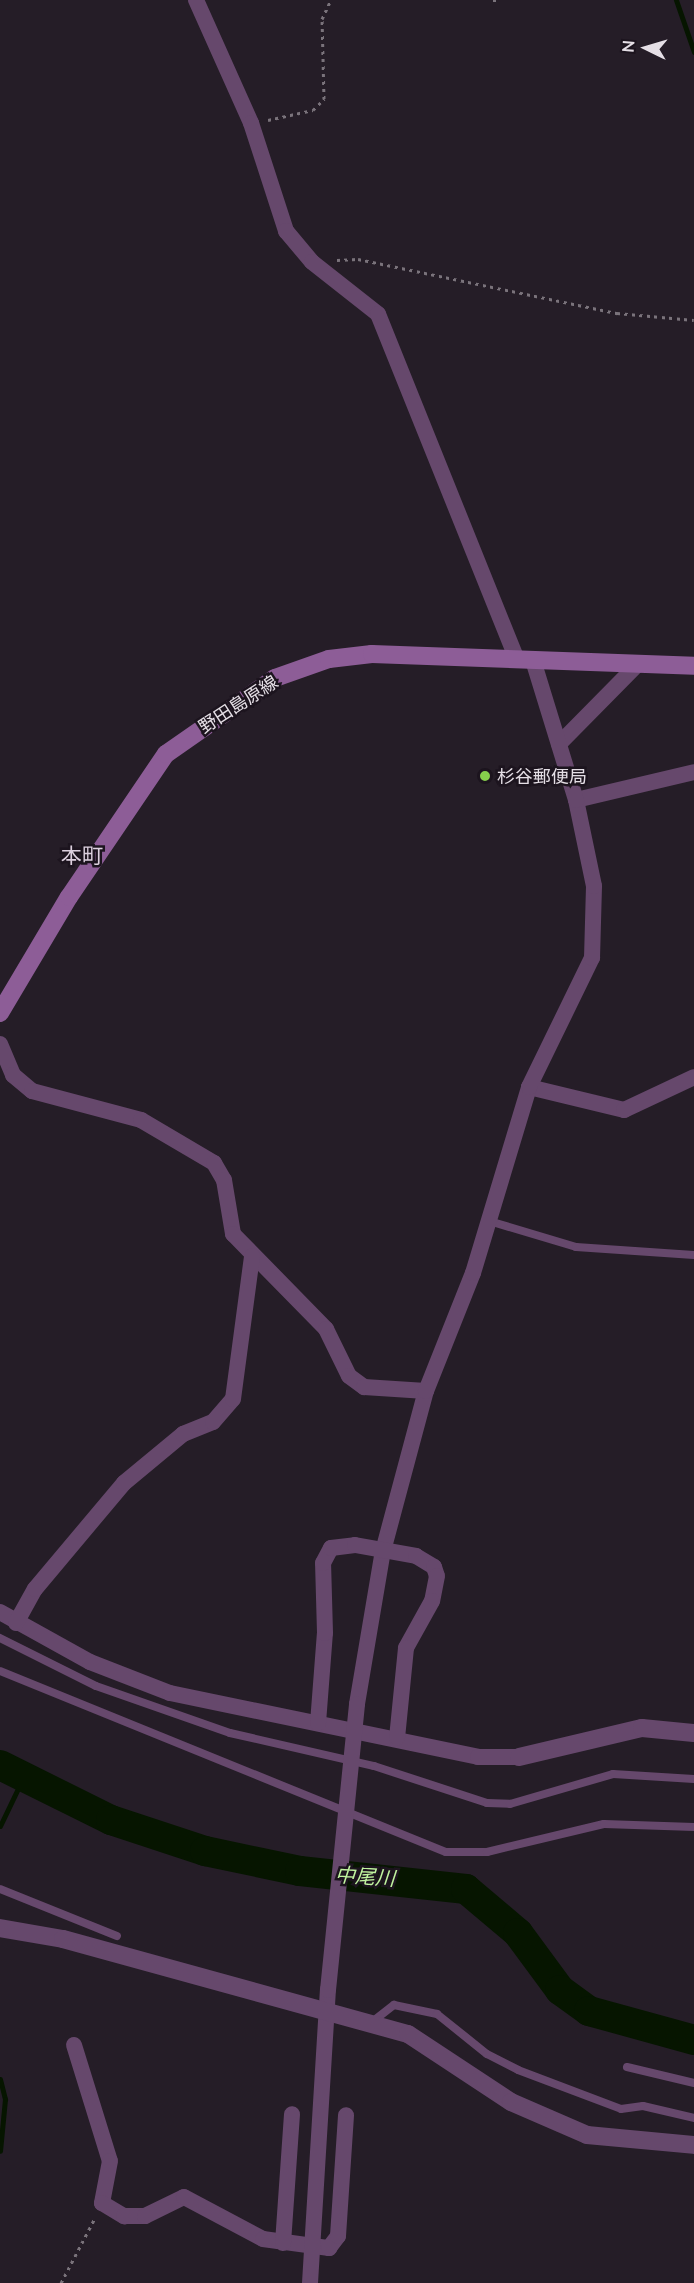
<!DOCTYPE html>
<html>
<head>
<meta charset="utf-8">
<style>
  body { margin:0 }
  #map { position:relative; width:694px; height:2283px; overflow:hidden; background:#251d27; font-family:Lato,"Noto Sans JP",sans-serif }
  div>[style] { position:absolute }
  .stream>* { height:5px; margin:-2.5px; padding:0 2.5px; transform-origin:2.5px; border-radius:2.5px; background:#061500 }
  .river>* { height:30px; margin:-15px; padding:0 15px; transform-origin:15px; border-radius:15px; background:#061500 }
  .path>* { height:3px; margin-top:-1.5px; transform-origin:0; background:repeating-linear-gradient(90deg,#7a737b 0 3px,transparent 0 7.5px) }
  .service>* { height:8px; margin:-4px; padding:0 4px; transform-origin:4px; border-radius:4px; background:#66486c }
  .minor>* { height:16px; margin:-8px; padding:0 8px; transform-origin:8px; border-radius:8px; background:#66486c }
  .tertiary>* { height:18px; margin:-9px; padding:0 9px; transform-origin:9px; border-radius:9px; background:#66486c }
  .secondary>* { height:18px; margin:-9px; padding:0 9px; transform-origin:9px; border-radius:9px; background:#8d5d97 }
  .minor-bridge>* { height:16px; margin:-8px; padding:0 8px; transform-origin:8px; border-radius:8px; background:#66486c }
  .dots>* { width:16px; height:16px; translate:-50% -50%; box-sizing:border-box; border:3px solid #1c141e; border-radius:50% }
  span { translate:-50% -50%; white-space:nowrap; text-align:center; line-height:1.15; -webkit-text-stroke:5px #1c141e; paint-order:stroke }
  .street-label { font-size:18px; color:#e5dfe6 }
  .poi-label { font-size:18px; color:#e5dfe6 }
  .left { translate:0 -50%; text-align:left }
  .water-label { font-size:20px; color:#c1f5a0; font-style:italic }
  .quarter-label { font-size:21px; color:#dcd0de }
  .north { position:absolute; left:616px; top:18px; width:60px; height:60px; -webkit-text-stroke:4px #1c141e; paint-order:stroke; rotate:275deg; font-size:16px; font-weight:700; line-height:24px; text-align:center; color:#e5dfe6 }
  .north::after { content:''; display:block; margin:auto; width:21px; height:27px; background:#e5dfe6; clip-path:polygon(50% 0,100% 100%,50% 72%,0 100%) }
</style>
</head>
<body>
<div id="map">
  <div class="stream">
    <i style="left:676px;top:0;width:55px;rotate:70.9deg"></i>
    <i style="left:0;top:1826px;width:53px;rotate:-64.4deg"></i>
    <i style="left:0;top:2079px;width:21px;rotate:76deg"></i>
    <i style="left:5px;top:2099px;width:52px;rotate:95.5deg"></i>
  </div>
  <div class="river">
    <i style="left:0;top:1765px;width:124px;rotate:26.4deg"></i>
    <i style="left:111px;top:1820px;width:99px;rotate:18.3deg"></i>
    <i style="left:205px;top:1851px;width:97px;rotate:11.9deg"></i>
    <i style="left:300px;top:1871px;width:167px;rotate:6.2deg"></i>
    <i style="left:466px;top:1889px;width:68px;rotate:40.2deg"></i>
    <i style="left:518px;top:1933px;width:71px;rotate:53.6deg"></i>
    <i style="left:560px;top:1990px;width:36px;rotate:36deg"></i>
    <i style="left:589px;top:2011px;width:109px;rotate:15.4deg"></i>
  </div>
  <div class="path">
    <i style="left:493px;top:0;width:7px"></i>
    <i style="left:268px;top:120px;width:46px;rotate:-12.5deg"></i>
    <i style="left:313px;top:110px;width:16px;rotate:-45deg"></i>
    <i style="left:324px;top:99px;width:80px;rotate:-91.4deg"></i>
    <i style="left:322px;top:19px;width:21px;rotate:-65deg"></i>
    <i style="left:337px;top:260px;width:21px;rotate:-3deg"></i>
    <i style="left:358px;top:259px;width:265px;rotate:11.8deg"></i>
    <i style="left:617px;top:313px;width:77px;rotate:5.2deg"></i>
    <i style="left:61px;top:2283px;width:73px;rotate:-62.4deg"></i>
  </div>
  <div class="service">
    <i style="left:489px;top:1221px;width:91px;rotate:16.6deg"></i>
    <i style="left:576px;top:1247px;width:118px;rotate:3.9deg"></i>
    <i style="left:0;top:1638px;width:107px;rotate:26.6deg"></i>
    <i style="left:96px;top:1686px;width:142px;rotate:19.3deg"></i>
    <i style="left:230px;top:1733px;width:148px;rotate:12.9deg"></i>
    <i style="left:374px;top:1766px;width:119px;rotate:18.1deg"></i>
    <i style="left:487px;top:1803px;width:23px;rotate:2deg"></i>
    <i style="left:510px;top:1804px;width:107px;rotate:-16.2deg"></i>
    <i style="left:613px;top:1774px;width:81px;rotate:3.5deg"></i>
    <i style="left:0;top:1671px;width:481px;rotate:22.1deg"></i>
    <i style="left:446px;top:1852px;width:41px"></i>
    <i style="left:487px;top:1852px;width:120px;rotate:-13.5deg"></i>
    <i style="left:604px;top:1824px;width:90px;rotate:1.9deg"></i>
    <i style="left:0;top:1889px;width:126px;rotate:21.9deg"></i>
    <i style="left:372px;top:2022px;width:28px;rotate:-38deg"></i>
    <i style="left:394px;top:2005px;width:44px;rotate:11.8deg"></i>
    <i style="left:437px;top:2014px;width:64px;rotate:38.7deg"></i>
    <i style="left:487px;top:2054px;width:35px;rotate:27deg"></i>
    <i style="left:518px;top:2070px;width:110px;rotate:20.7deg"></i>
    <i style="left:621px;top:2109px;width:22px;rotate:-8deg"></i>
    <i style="left:643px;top:2106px;width:52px;rotate:13.2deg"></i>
    <i style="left:627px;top:2067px;width:69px;rotate:13.4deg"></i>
  </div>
  <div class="minor">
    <i style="left:196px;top:0;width:135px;rotate:65.9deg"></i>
    <i style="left:251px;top:123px;width:114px;rotate:72deg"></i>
    <i style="left:286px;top:231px;width:40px;rotate:50deg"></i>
    <i style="left:312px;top:262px;width:84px;rotate:38.2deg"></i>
    <i style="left:378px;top:314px;width:373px;rotate:68.1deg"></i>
    <i style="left:559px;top:744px;width:112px;rotate:-45.4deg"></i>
    <i style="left:576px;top:800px;width:121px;rotate:-13.3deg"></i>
    <i style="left:0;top:1044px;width:34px;rotate:67deg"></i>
    <i style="left:13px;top:1075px;width:25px;rotate:40deg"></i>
    <i style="left:32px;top:1091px;width:113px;rotate:14.9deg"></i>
    <i style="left:141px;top:1120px;width:85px;rotate:30.5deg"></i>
    <i style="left:214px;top:1163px;width:20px;rotate:60deg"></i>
    <i style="left:224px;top:1180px;width:55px;rotate:80.5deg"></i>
    <i style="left:233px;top:1234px;width:133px;rotate:45.6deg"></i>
    <i style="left:326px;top:1329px;width:52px;rotate:63.9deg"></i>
    <i style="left:349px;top:1376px;width:19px;rotate:36deg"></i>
    <i style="left:364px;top:1387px;width:62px;rotate:3.7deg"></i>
    <i style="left:529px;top:1087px;width:98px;rotate:13.6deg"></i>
    <i style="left:624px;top:1110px;width:77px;rotate:-25.2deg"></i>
    <i style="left:0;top:1612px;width:103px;rotate:29.1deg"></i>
    <i style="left:90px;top:1662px;width:86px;rotate:21.2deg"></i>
    <i style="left:170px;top:1693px;width:315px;rotate:11.7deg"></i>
    <i style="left:478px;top:1757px;width:41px"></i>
    <i style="left:16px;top:1623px;width:39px;rotate:-61deg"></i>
    <i style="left:35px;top:1589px;width:138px;rotate:-50deg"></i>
    <i style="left:124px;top:1483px;width:77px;rotate:-39.7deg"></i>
    <i style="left:183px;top:1434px;width:32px;rotate:-22deg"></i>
    <i style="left:213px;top:1422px;width:30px;rotate:-49deg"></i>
    <i style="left:233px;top:1399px;width:144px;rotate:-82.4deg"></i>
    <i style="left:357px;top:1704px;width:155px;rotate:-80.4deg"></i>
    <i style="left:383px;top:1551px;width:166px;rotate:-75deg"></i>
    <i style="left:426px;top:1391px;width:127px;rotate:-68.3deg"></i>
    <i style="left:473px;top:1273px;width:194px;rotate:-73.2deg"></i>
    <i style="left:529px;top:1087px;width:144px;rotate:-64deg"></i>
    <i style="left:592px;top:958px;width:72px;rotate:-88.4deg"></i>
    <i style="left:594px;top:886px;width:88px;rotate:-101.8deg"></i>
    <i style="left:576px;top:800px;width:146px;rotate:-107.1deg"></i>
    <i style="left:318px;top:1723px;width:90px;rotate:-85.6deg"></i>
    <i style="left:325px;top:1633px;width:70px;rotate:-91.6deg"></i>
    <i style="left:323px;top:1563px;width:17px;rotate:-62deg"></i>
    <i style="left:331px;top:1548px;width:24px;rotate:-7deg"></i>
    <i style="left:355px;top:1545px;width:62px;rotate:10.2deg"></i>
    <i style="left:416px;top:1556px;width:21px;rotate:31deg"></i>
    <i style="left:434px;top:1567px;width:9px;rotate:72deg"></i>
    <i style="left:437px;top:1576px;width:25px;rotate:101deg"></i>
    <i style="left:432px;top:1601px;width:54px;rotate:119deg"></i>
    <i style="left:406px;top:1648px;width:90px;rotate:95.7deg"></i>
    <i style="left:74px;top:2045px;width:121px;rotate:72.8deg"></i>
    <i style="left:110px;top:2161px;width:43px;rotate:100.8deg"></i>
    <i style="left:102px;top:2203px;width:26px;rotate:31deg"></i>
    <i style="left:124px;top:2216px;width:21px"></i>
    <i style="left:145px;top:2216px;width:43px;rotate:-26deg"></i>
    <i style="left:184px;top:2197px;width:89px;rotate:28deg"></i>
    <i style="left:263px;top:2239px;width:67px;rotate:7.8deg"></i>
    <i style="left:329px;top:2248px;width:15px;rotate:-53deg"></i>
    <i style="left:338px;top:2236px;width:121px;rotate:-86.2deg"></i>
    <i style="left:283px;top:2243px;width:129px;rotate:-86deg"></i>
    <i style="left:310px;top:2283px;width:294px;rotate:-86.5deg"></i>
  </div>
  <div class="tertiary">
    <i style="left:519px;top:1757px;width:126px;rotate:-13.3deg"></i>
    <i style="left:642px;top:1728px;width:52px;rotate:5.5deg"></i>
    <i style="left:0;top:1928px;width:64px;rotate:9.9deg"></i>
    <i style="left:63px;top:1939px;width:358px;rotate:15.4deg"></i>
    <i style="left:408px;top:2034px;width:123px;rotate:33.4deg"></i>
    <i style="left:511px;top:2102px;width:83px;rotate:23.5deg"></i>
    <i style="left:587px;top:2135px;width:107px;rotate:5.3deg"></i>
  </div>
  <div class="secondary">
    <i style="left:0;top:1013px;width:135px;rotate:-59.3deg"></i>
    <i style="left:69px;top:897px;width:173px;rotate:-55.9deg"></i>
    <i style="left:166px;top:754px;width:133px;rotate:-34.9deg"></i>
    <i style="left:275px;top:678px;width:57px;rotate:-19.4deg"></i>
    <i style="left:329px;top:659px;width:43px;rotate:-6.6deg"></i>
    <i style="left:372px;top:654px;width:322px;rotate:2.1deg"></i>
  </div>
  <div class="minor-bridge">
    <i style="left:328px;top:1990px;width:287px;rotate:-84.2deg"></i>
  </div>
  <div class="dots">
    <i style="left:485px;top:776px;background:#86cf4c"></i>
  </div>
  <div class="street-label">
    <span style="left:238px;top:704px;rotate:-33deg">野田島原線</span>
  </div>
  <div class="poi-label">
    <span class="left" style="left:497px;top:776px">杉谷郵便局</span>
  </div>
  <div class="water-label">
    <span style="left:365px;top:1876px;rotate:4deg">中尾川</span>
  </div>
  <div class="quarter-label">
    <span style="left:82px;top:855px">本町</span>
  </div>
  <div class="north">N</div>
</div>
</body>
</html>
